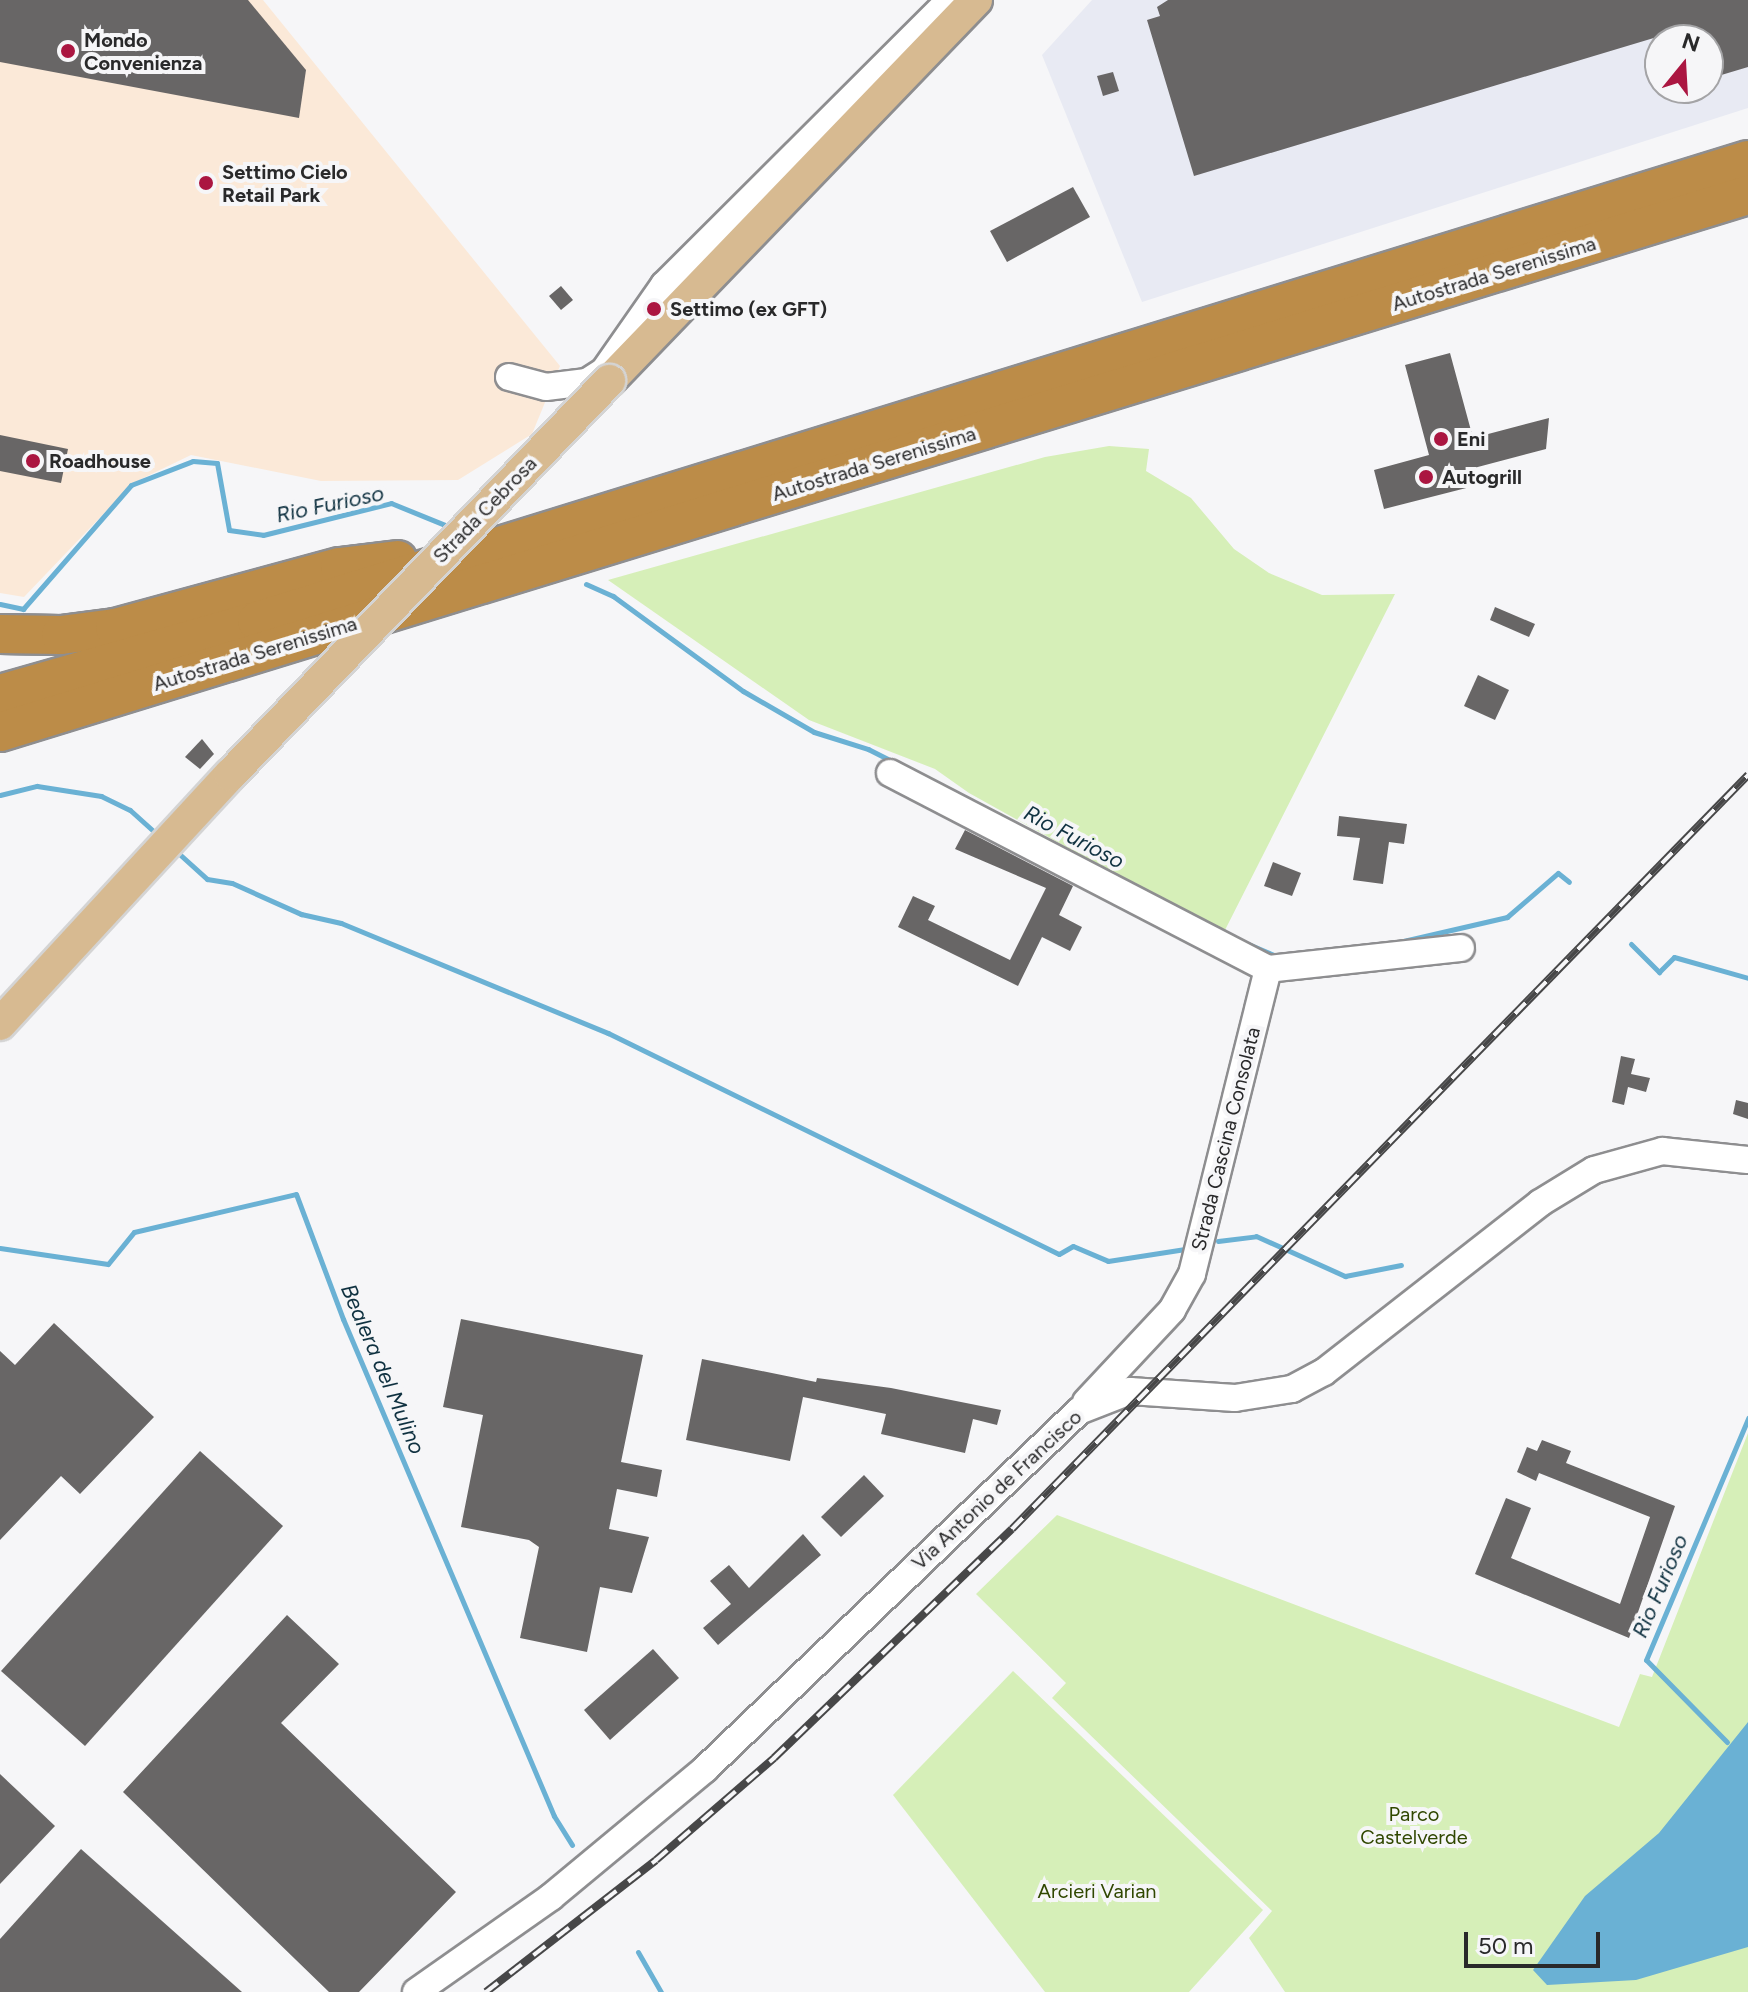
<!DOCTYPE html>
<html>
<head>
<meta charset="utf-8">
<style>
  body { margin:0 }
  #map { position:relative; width:1748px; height:1992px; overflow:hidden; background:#f6f6f8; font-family:Figtree,sans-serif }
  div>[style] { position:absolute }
  .commercial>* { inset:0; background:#fbe9d8 }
  .built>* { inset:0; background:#e8eaf3 }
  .green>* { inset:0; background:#d6efb8 }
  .water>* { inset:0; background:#6ab1d4 }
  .stream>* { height:5px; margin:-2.5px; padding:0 2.5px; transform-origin:2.5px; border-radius:2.5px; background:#6ab1d4 }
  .building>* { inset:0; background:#686666 }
  .roads { filter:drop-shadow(2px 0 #8e8e90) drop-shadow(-2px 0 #8e8e90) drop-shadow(0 2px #8e8e90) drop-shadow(0 -2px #8e8e90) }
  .minor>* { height:26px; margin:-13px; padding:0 13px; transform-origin:13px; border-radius:13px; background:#fff }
  .major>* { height:32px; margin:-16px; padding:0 16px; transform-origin:16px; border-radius:16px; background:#d7ba91 }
  .highway>* { height:38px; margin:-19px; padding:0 19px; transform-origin:19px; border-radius:19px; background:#bc8c48 }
  .rail>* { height:8px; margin-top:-4px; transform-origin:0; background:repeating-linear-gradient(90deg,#f6f6f8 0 15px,#474748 0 30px); box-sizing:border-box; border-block:2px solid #474748 }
  .bridges { filter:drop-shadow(2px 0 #d4d4d4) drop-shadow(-2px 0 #d4d4d4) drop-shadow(0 2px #d4d4d4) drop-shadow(0 -2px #d4d4d4) }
  .major-bridge>* { height:32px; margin:-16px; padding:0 16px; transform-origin:16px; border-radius:16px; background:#d7ba91 }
  .dots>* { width:22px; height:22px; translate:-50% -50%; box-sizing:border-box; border:4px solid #f6f6f8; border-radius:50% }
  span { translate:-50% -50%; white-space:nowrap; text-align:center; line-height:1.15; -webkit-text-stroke:8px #f6f6f8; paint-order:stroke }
  .poi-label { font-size:20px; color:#29292a; font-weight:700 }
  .left { translate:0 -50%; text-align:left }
  .street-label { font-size:20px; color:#29292a }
  .park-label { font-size:20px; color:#304700 }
  .water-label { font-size:22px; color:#0f3140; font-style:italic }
  .north { position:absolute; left:1644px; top:24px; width:80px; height:80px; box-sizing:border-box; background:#f6f6f8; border:2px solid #a4a4a6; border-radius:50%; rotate:18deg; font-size:22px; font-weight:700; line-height:32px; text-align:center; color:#29292a }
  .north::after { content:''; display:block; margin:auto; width:28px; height:36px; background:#ab1641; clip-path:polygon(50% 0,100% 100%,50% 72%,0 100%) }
  .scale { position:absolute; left:1464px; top:1932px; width:136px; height:36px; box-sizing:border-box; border:4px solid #29292a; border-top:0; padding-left:10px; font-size:24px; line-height:28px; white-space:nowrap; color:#29292a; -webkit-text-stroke:6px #f6f6f8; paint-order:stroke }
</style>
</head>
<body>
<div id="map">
  <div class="commercial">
    <i style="clip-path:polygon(0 0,263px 0,560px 366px,532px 434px,458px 480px,321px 481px,191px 455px,133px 483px,24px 597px,0 593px)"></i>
  </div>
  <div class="built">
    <i style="clip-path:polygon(evenodd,1092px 0,1748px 0,1748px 108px,1142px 302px,1042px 55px,1092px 0,1660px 40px,1708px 40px,1708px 88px,1660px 88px,1660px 40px)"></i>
  </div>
  <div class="green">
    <i style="clip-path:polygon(1109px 446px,1149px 449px,1146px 471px,1191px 498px,1234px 549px,1269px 573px,1322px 595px,1395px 594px,1223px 934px,969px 793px,935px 769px,809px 720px,608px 580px,1045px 457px)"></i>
    <i style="clip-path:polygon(1748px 1433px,1748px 1992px,1285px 1992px,1249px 1938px,1272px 1911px,1052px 1698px,1066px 1683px,976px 1594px,1057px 1515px,1619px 1727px,1640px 1674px,1652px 1677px)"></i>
    <i style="clip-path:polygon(1013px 1671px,1263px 1910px,1189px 1992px,1045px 1992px,893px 1795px)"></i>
  </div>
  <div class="water">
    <i style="clip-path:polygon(1748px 1722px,1748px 1947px,1636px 1980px,1547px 1985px,1533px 1970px,1585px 1896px,1659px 1833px)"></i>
  </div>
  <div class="stream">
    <i style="left:586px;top:584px;width:30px;rotate:24deg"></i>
    <i style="left:613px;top:596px;width:161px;rotate:36.2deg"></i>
    <i style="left:743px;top:691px;width:82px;rotate:30deg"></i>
    <i style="left:814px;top:732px;width:57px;rotate:17.5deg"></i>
    <i style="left:868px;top:749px;width:93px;rotate:26.8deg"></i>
    <i style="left:0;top:604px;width:24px;rotate:12deg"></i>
    <i style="left:23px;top:609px;width:164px;rotate:-48.9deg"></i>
    <i style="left:131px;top:485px;width:66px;rotate:-21.2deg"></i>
    <i style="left:193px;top:461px;width:24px;rotate:5deg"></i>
    <i style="left:217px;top:463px;width:68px;rotate:79.8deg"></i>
    <i style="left:229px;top:530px;width:34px;rotate:8deg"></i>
    <i style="left:263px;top:535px;width:132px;rotate:-14deg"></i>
    <i style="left:391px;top:503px;width:58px;rotate:22.2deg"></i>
    <i style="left:0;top:795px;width:38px;rotate:-14deg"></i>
    <i style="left:37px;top:786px;width:65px;rotate:8.9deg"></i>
    <i style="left:101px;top:796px;width:32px;rotate:26deg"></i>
    <i style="left:130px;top:810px;width:40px;rotate:42deg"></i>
    <i style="left:176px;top:851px;width:42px;rotate:42.1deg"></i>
    <i style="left:207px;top:879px;width:25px;rotate:9deg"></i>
    <i style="left:232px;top:883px;width:76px;rotate:24.2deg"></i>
    <i style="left:301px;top:914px;width:41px;rotate:12.7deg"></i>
    <i style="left:341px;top:923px;width:289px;rotate:22.4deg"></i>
    <i style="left:608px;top:1033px;width:502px;rotate:26.11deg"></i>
    <i style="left:1059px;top:1254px;width:16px;rotate:-30deg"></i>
    <i style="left:1073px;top:1246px;width:38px;rotate:23deg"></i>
    <i style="left:1108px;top:1261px;width:78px;rotate:-8.9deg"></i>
    <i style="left:1399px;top:942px;width:111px;rotate:-13deg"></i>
    <i style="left:1507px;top:917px;width:67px;rotate:-40.8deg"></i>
    <i style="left:1558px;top:873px;width:14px;rotate:39deg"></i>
    <i style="left:1248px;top:944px;width:34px;rotate:23deg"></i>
    <i style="left:1631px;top:944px;width:40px;rotate:45deg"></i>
    <i style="left:1659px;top:972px;width:21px;rotate:-45deg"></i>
    <i style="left:1674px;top:957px;width:77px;rotate:15.8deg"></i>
    <i style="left:1218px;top:1241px;width:38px;rotate:-7deg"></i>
    <i style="left:1256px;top:1236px;width:98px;rotate:24.2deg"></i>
    <i style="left:1345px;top:1276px;width:57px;rotate:-11.1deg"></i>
    <i style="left:0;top:1248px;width:109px;rotate:8.4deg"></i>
    <i style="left:108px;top:1264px;width:41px;rotate:-50.9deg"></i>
    <i style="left:134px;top:1232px;width:166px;rotate:-13.2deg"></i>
    <i style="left:296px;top:1194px;width:134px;rotate:69.4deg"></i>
    <i style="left:343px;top:1319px;width:540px;rotate:67deg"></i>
    <i style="left:554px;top:1816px;width:34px;rotate:58deg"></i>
    <i style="left:1727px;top:1742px;width:115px;rotate:-134.6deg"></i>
    <i style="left:1646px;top:1660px;width:263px;rotate:-67.1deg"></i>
    <i style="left:638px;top:1952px;width:46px;rotate:60.1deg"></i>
  </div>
  <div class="building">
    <i style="clip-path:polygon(0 0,248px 0,306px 70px,299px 118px,0 62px)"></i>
    <i style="clip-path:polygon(1168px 0,1748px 0,1748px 67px,1708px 79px,1708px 40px,1679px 40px,1677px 31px,1194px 176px,1147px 20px,1160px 16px,1157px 7px)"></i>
    <i style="clip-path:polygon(1113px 72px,1119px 91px,1103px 96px,1097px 76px)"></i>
    <i style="clip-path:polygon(1073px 187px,1090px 217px,1007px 262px,990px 231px)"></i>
    <i style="clip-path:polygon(561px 286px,573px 300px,561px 310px,549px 296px)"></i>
    <i style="clip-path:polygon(1450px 353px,1473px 438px,1549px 418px,1546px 449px,1474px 468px,1478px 485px,1384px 509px,1374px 470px,1429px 455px,1405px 365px)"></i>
    <i style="clip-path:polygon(0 435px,68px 449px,61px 483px,0 471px)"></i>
    <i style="clip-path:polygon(1495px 607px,1535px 624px,1529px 637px,1490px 620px)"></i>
    <i style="clip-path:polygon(1478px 675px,1509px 690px,1495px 720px,1464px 706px)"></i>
    <i style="clip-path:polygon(202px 739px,214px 754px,200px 769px,185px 757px)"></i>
    <i style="clip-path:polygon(1339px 816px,1407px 824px,1404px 844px,1389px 842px,1383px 884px,1353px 880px,1360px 838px,1337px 836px)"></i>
    <i style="clip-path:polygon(965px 830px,1073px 886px,1059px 915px,1082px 927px,1070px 951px,1042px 937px,1018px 986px,898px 927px,913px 896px,935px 906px,928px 920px,1010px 960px,1046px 888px,955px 849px)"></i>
    <i style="clip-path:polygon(1273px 862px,1301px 873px,1292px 896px,1264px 886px)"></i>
    <i style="clip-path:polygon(1621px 1056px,1635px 1059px,1631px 1074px,1650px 1078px,1646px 1092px,1628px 1087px,1624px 1105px,1612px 1102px)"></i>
    <i style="clip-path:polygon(1736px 1100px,1748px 1103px,1748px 1119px,1733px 1114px)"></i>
    <i style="clip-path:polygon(461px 1319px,643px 1355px,621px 1462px,662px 1470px,657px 1497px,617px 1489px,609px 1529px,649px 1537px,632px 1593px,600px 1587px,587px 1652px,520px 1638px,539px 1547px,529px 1540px,461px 1527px,483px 1415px,443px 1407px)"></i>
    <i style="clip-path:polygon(54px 1323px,154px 1417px,80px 1494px,61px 1476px,0 1540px,0 1351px,15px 1365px)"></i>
    <i style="clip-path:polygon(702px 1359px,816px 1382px,817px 1378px,891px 1388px,1001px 1410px,997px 1425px,973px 1419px,965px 1453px,881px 1434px,886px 1414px,803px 1397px,790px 1461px,686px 1440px)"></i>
    <i style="clip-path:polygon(1542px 1440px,1571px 1451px,1566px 1463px,1675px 1506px,1629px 1638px,1475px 1574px,1506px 1498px,1531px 1508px,1511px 1558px,1620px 1604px,1650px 1517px,1539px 1473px,1536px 1481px,1517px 1472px,1527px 1447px,1537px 1451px)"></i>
    <i style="clip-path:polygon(200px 1451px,283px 1526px,85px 1746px,1px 1671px)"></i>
    <i style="clip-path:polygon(864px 1475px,884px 1496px,841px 1537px,821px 1517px)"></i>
    <i style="clip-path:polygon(803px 1534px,821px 1555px,718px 1645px,703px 1628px,731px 1604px,710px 1581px,729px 1565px,749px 1588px)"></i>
    <i style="clip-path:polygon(287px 1615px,339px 1664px,281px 1723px,456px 1892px,359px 1992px,329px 1992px,123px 1792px)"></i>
    <i style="clip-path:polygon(653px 1649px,679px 1678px,610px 1740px,584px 1710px)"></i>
    <i style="clip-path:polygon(0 1774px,55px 1826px,0 1884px)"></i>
    <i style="clip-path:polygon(81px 1849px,242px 1992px,0 1992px,0 1939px)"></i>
  </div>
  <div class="roads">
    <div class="minor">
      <i style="left:509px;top:377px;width:38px;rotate:15deg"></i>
      <i style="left:546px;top:387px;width:41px;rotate:-7deg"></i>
      <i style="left:587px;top:382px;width:20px;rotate:-33deg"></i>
      <i style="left:604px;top:371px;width:105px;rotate:-55.1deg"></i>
      <i style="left:664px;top:285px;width:404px;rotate:-44.9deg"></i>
      <i style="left:890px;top:773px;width:426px;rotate:27.4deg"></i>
      <i style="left:1268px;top:969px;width:194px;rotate:-6.2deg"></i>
      <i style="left:1086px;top:1402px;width:126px;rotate:-46.9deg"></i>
      <i style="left:1172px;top:1310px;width:41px;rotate:-60.9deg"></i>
      <i style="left:1192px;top:1274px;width:314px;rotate:-76deg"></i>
      <i style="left:416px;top:1992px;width:165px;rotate:-35.1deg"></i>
      <i style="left:551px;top:1897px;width:200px;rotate:-39.7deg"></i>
      <i style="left:705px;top:1769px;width:518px;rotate:-43.75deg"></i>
      <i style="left:1079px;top:1411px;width:55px;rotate:-21.4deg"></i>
      <i style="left:1130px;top:1391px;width:105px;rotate:3.8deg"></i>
      <i style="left:1235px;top:1398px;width:58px;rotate:-9deg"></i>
      <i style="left:1292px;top:1389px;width:36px;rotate:-28deg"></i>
      <i style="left:1324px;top:1372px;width:274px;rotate:-38deg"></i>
      <i style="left:1540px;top:1203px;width:63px;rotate:-31.4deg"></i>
      <i style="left:1594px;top:1170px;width:71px;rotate:-15.6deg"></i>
      <i style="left:1662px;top:1151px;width:86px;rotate:6deg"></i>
    </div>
    <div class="major">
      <i style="left:609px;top:381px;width:529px;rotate:-46.07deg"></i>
    </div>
    <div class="highway">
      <i style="left:0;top:634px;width:61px;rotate:0.9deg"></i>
      <i style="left:61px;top:635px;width:54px;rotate:-7.4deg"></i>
      <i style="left:115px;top:628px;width:233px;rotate:-15.2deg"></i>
      <i style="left:340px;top:567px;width:58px;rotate:-6.9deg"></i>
      <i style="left:0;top:694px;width:267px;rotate:-15.9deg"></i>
      <i style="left:257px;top:621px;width:1561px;rotate:-17.18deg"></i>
      <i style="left:0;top:732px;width:1829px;rotate:-17.08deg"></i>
    </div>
  </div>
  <div class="rail">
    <i style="left:486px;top:1992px;width:215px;rotate:-37.8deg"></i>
    <i style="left:656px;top:1860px;width:156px;rotate:-40.8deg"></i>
    <i style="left:774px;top:1758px;width:330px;rotate:-43.9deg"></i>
    <i style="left:1012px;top:1529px;width:1054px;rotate:-45.69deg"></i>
  </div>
  <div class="bridges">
    <div class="major-bridge">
      <i style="left:0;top:1024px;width:339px;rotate:-47.3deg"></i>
      <i style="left:230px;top:775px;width:547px;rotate:-46.11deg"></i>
    </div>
  </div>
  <div class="dots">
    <i style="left:68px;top:51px;background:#ab1641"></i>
    <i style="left:206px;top:183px;background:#ab1641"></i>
    <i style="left:654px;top:309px;background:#ab1641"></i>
    <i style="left:1441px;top:439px;background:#ab1641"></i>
    <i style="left:33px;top:461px;background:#ab1641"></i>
    <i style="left:1426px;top:477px;background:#ab1641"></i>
  </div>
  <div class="poi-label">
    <span class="left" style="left:84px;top:52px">Mondo<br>Convenienza</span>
    <span class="left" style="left:222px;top:184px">Settimo Cielo<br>Retail Park</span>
    <span class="left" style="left:670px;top:309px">Settimo (ex GFT)</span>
    <span class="left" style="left:1457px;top:439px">Eni</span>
    <span class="left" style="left:49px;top:461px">Roadhouse</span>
    <span class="left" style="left:1442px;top:477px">Autogrill</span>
  </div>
  <div class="street-label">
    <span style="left:1494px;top:274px;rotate:-17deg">Autostrada Serenissima</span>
    <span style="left:874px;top:464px;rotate:-17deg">Autostrada Serenissima</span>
    <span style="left:485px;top:510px;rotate:-46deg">Strada Cebrosa</span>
    <span style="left:255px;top:654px;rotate:-17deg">Autostrada Serenissima</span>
    <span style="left:1226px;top:1139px;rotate:-76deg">Strada Cascina Consolata</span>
    <span style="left:997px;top:1490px;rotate:-43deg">Via Antonio de Francisco</span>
  </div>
  <div class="park-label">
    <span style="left:1414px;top:1826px">Parco<br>Castelverde</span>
    <span style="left:1097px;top:1891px">Arcieri Varian</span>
  </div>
  <div class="water-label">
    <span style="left:330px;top:504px;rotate:-12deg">Rio Furioso</span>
    <span style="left:1074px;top:837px;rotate:28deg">Rio Furioso</span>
    <span style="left:383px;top:1369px;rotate:67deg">Bealera del Mulino</span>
    <span style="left:1660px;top:1586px;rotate:-67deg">Rio Furioso</span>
  </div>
  <div class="north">N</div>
  <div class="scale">50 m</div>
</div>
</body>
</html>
